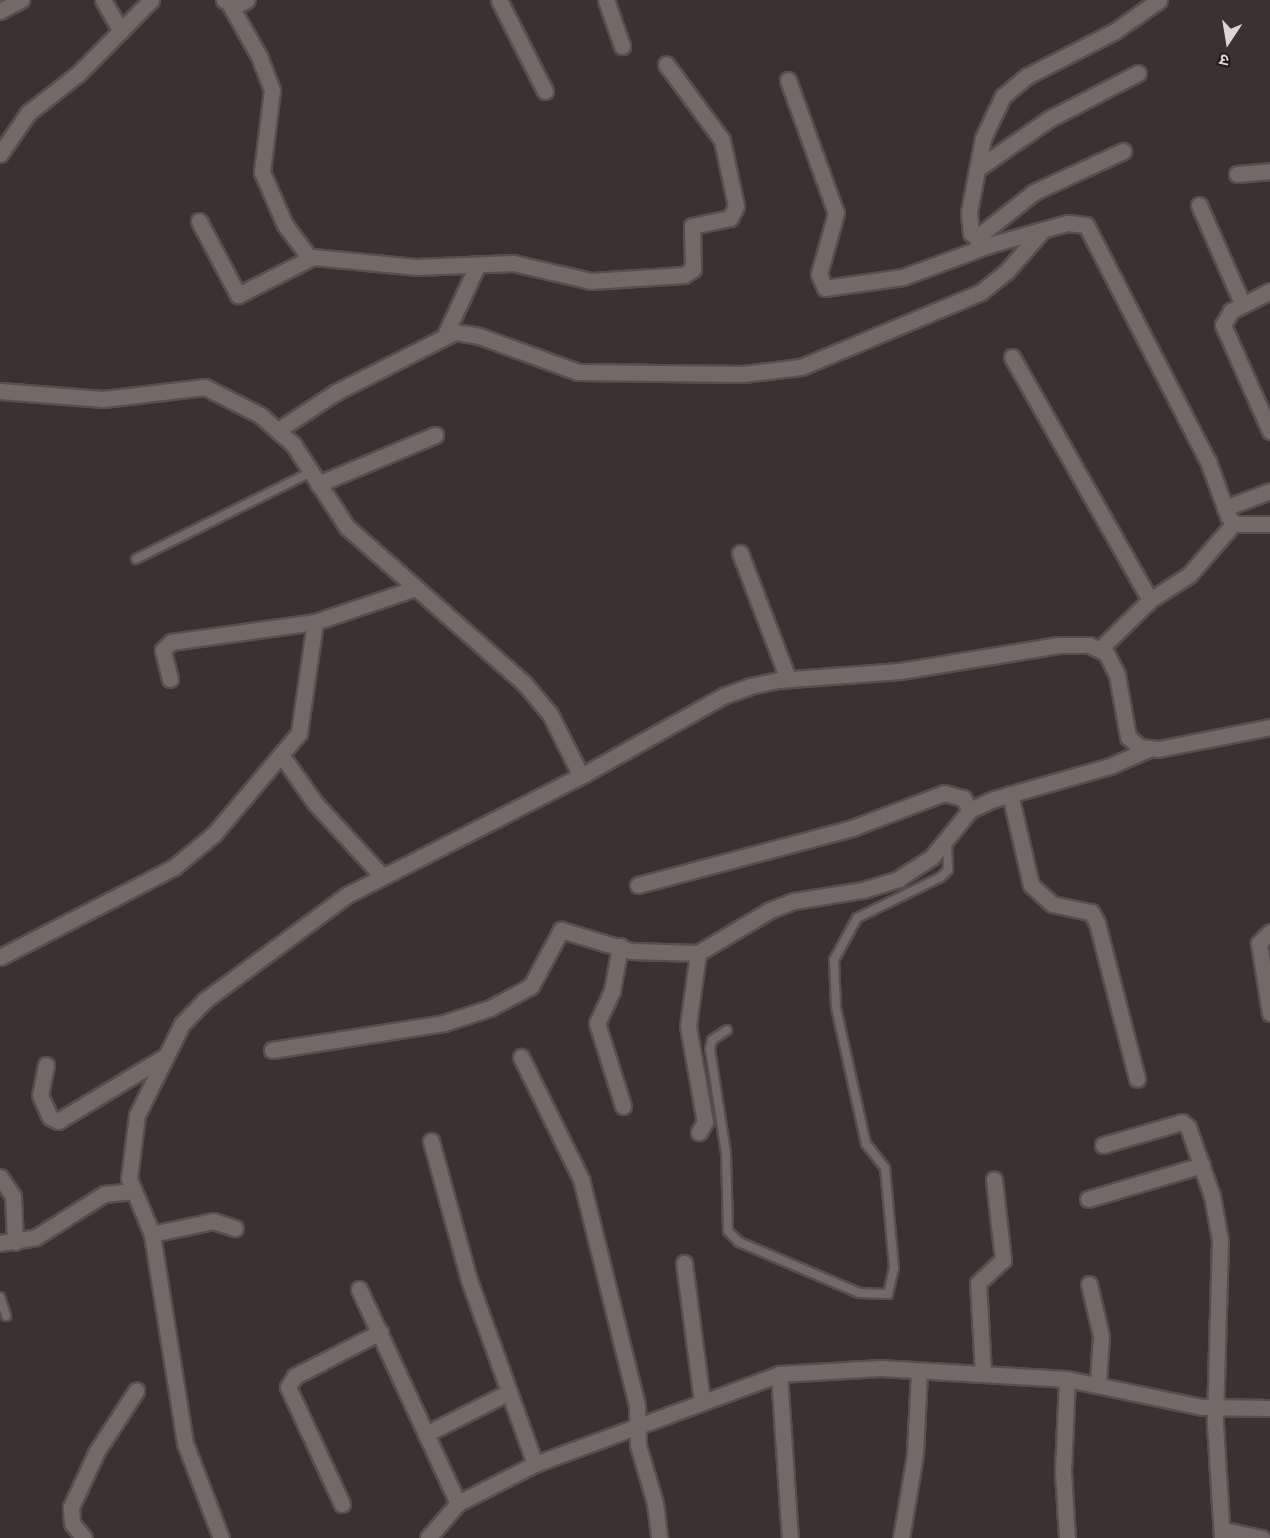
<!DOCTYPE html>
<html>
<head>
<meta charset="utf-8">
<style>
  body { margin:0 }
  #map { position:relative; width:1270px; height:1538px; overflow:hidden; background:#3a3231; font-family:Spectral,"Noto Sans Devanagari",serif }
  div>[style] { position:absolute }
  .roads { filter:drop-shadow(2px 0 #554f4e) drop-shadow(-2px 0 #554f4e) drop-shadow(0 2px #554f4e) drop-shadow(0 -2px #554f4e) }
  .service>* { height:8px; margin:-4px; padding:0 4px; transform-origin:4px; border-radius:4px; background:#736a68 }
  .minor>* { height:15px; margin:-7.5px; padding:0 7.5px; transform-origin:7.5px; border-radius:7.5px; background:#736a68 }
  .tertiary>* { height:15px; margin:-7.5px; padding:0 7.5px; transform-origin:7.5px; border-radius:7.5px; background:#736a68 }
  span { translate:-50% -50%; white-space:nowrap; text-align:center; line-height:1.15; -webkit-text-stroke:6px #1f1b1a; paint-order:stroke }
  .north { position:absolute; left:1198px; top:12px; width:60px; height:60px; -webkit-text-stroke:4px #1f1b1a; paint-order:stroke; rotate:192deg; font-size:16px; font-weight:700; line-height:24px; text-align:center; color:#dbd6d5 }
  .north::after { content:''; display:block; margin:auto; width:21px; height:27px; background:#dbd6d5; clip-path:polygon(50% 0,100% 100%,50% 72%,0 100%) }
</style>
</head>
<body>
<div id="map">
  <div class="roads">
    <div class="service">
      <i style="left:136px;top:559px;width:195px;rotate:-26.4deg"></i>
      <i style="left:727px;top:1030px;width:18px;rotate:146deg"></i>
      <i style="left:712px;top:1040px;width:9px;rotate:103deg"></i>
      <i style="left:710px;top:1049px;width:106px;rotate:81.3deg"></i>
      <i style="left:726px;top:1154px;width:77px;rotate:88.5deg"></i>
      <i style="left:728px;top:1231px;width:16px;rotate:45deg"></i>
      <i style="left:739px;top:1242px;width:130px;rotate:23deg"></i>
      <i style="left:859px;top:1293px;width:29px;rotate:2deg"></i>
      <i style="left:888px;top:1294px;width:27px;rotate:-77deg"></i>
      <i style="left:894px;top:1268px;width:100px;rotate:-95.1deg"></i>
      <i style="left:885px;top:1168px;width:31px;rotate:-128deg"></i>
      <i style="left:866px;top:1144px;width:140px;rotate:-102.4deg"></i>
      <i style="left:836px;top:1007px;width:47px;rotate:-92.4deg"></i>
      <i style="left:834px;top:960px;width:48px;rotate:-61.3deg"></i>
      <i style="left:857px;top:918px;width:93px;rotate:-26deg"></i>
      <i style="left:941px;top:877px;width:10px;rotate:-45deg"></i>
      <i style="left:948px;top:870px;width:31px;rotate:-92deg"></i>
      <i style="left:0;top:1297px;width:20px;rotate:72deg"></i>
    </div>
    <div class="minor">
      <i style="left:103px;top:0;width:36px;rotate:60deg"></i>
      <i style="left:224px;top:0;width:14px;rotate:21deg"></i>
      <i style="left:237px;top:5px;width:11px;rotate:-27deg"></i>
      <i style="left:499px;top:0;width:102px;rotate:63.2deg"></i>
      <i style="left:606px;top:0;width:49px;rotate:70.8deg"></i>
      <i style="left:1159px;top:0;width:54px;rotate:144.8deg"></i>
      <i style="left:1115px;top:31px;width:99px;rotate:152.9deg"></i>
      <i style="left:1027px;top:76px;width:31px;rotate:140deg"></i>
      <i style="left:1003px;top:96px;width:47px;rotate:115.5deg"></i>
      <i style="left:983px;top:138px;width:75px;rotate:100.7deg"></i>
      <i style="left:969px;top:212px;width:21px;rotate:85deg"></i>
      <i style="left:971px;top:233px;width:22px;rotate:34deg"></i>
      <i style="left:989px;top:245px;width:81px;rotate:-15.8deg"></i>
      <i style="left:1067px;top:223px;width:19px;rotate:6deg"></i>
      <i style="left:1086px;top:225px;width:266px;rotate:62.7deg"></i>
      <i style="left:1208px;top:461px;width:59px;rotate:70deg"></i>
      <i style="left:1228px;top:516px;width:11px;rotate:49deg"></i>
      <i style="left:1235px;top:524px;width:35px"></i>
      <i style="left:230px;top:5px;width:59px;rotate:60.4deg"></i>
      <i style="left:259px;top:56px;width:36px;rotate:69deg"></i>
      <i style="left:272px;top:90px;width:83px;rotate:97deg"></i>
      <i style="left:262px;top:172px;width:58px;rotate:66.5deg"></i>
      <i style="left:285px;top:225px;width:40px;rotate:53deg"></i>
      <i style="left:0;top:11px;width:24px;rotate:-28deg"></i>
      <i style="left:788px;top:80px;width:141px;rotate:70.2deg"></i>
      <i style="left:836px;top:213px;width:63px;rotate:105.6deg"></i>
      <i style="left:819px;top:274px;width:15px;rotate:67deg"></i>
      <i style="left:825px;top:288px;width:79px;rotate:-8deg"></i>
      <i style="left:903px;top:277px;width:92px;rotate:-20.4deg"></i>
      <i style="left:0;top:154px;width:50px;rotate:-55.7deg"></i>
      <i style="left:28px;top:113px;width:63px;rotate:-38deg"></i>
      <i style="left:78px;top:74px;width:104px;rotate:-45.4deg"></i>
      <i style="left:977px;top:169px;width:88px;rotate:-34.8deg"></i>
      <i style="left:1049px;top:119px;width:100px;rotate:-27.3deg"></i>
      <i style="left:1237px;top:174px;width:33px;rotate:-5deg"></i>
      <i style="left:1199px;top:205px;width:107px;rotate:66.3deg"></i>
      <i style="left:199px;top:221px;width:84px;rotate:62.2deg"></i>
      <i style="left:238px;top:295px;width:84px;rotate:-26.9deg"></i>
      <i style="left:313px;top:257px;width:103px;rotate:5.5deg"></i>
      <i style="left:416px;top:267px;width:97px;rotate:-2.4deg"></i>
      <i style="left:513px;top:263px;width:80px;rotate:13deg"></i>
      <i style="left:591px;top:281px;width:93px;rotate:-3.7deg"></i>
      <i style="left:684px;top:275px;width:11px;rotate:-34deg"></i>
      <i style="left:693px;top:269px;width:43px;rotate:-91.3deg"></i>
      <i style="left:692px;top:226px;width:39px;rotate:-12deg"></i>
      <i style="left:730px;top:218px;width:13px;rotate:-63deg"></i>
      <i style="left:736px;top:206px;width:67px;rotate:-102deg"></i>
      <i style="left:722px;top:140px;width:94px;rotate:-126.4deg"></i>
      <i style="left:976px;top:238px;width:74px;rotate:-38.4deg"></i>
      <i style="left:1034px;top:192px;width:98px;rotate:-24.7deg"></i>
      <i style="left:1270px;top:291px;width:44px;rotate:152.9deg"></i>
      <i style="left:1231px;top:311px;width:16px;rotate:120deg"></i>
      <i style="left:1223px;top:325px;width:116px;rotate:66.1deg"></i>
      <i style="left:446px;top:333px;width:74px;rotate:-65.2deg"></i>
      <i style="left:1012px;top:357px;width:279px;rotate:60.4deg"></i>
      <i style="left:278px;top:430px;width:69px;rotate:-33.2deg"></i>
      <i style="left:336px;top:392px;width:133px;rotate:-26.8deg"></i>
      <i style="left:455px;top:332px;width:24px;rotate:9deg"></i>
      <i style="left:479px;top:336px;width:105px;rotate:20deg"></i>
      <i style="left:578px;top:372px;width:165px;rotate:0.7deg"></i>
      <i style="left:743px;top:374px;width:58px;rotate:-6.9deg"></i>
      <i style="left:801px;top:367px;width:195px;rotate:-22.6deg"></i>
      <i style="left:981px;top:292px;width:33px;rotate:-39deg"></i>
      <i style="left:1007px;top:271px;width:50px;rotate:-49deg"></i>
      <i style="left:318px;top:484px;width:127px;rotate:-22.7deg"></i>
      <i style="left:1225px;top:508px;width:48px;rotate:-20.7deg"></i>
      <i style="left:740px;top:553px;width:135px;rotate:69.1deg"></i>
      <i style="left:1101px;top:648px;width:69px;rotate:-44.4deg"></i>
      <i style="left:1150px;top:600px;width:46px;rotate:-32.7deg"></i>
      <i style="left:1189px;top:575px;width:69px;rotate:-49.1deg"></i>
      <i style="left:170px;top:679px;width:30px;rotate:-104deg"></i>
      <i style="left:163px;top:650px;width:11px;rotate:-45deg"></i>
      <i style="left:171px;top:642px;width:145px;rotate:-7.9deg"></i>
      <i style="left:315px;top:622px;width:103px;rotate:-18.6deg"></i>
      <i style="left:282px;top:756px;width:57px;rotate:54.9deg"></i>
      <i style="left:315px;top:803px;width:100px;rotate:47.4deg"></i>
      <i style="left:1010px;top:794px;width:93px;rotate:77deg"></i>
      <i style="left:1031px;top:885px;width:28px;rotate:42deg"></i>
      <i style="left:1052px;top:904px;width:40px;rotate:12deg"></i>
      <i style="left:1091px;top:912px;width:13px;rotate:61deg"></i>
      <i style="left:1097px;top:923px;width:161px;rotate:75.6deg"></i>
      <i style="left:638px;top:885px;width:221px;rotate:-14.9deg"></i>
      <i style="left:852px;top:828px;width:98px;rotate:-20.8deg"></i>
      <i style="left:944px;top:793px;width:20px;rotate:15deg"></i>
      <i style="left:963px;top:798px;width:14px;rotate:60deg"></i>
      <i style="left:1270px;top:932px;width:16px;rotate:135deg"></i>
      <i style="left:1259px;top:943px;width:71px;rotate:81.1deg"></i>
      <i style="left:620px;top:946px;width:46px;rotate:100.1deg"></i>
      <i style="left:612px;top:991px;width:35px;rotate:115deg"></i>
      <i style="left:597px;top:1023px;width:87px;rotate:72.6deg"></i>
      <i style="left:698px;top:953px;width:74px;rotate:97.8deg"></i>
      <i style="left:688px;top:1026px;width:97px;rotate:80deg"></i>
      <i style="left:705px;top:1122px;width:12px;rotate:121deg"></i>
      <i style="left:0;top:957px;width:196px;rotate:-27.3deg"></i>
      <i style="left:174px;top:867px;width:52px;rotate:-39.5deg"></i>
      <i style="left:214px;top:834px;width:132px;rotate:-49.9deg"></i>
      <i style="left:299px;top:733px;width:112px;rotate:-81.8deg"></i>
      <i style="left:272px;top:1050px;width:174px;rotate:-8.9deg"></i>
      <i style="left:444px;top:1023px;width:48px;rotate:-18.1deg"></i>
      <i style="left:490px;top:1008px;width:47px;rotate:-28.2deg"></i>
      <i style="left:531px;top:986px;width:64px;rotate:-61.8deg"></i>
      <i style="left:561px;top:930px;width:73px;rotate:16.7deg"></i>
      <i style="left:631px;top:951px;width:67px;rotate:1.7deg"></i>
      <i style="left:698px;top:953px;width:84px;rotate:-30.8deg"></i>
      <i style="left:770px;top:910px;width:26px;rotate:-21deg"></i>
      <i style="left:794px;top:901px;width:70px;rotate:-9.1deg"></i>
      <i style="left:863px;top:890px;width:37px;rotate:-17deg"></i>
      <i style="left:898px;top:879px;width:40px;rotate:-32.9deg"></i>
      <i style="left:932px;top:857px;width:60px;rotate:-51deg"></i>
      <i style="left:970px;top:810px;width:26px;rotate:-25deg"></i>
      <i style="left:994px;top:799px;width:121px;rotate:-15.9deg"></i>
      <i style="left:1110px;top:766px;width:43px;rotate:-23.6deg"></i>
      <i style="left:521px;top:1057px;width:136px;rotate:63.8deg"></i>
      <i style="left:581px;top:1179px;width:233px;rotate:76.1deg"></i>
      <i style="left:637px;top:1405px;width:40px;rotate:88.6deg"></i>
      <i style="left:638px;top:1445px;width:60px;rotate:73.7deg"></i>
      <i style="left:655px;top:1503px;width:35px;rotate:83deg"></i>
      <i style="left:46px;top:1065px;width:31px;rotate:101deg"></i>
      <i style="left:40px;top:1095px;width:24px;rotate:66deg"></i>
      <i style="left:50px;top:1117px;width:9px;rotate:27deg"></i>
      <i style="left:58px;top:1121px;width:124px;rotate:-31.1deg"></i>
      <i style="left:431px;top:1141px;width:144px;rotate:74.7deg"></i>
      <i style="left:469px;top:1280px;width:195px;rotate:70.3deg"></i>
      <i style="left:1103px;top:1145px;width:82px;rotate:-16.2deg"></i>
      <i style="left:1182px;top:1122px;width:8px;rotate:40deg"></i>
      <i style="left:1188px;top:1127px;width:73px;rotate:70.8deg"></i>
      <i style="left:1212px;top:1196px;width:45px;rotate:79.7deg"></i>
      <i style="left:1220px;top:1240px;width:184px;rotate:91.6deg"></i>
      <i style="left:1215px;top:1424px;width:114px;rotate:86.5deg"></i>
      <i style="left:0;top:1177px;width:23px;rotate:56deg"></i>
      <i style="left:13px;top:1196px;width:46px;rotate:87.5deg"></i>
      <i style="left:1088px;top:1199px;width:119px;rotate:-16.6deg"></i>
      <i style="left:152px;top:1234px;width:62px;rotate:-12deg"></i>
      <i style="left:213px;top:1221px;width:23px;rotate:18deg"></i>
      <i style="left:0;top:1243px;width:36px;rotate:-9deg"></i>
      <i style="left:36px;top:1237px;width:80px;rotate:-32.3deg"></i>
      <i style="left:104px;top:1194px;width:29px;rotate:-6deg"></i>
      <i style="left:684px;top:1263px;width:140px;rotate:82.6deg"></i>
      <i style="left:1089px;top:1284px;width:53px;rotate:77deg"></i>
      <i style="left:1101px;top:1336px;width:45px;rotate:93.8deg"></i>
      <i style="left:359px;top:1289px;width:236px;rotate:65.2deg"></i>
      <i style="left:779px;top:1374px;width:164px;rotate:86.2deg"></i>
      <i style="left:983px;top:1374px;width:91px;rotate:-93.1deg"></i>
      <i style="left:978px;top:1283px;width:34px;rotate:-43deg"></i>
      <i style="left:1003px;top:1260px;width:81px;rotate:-96.4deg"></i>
      <i style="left:1067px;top:1379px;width:93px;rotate:92.5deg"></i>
      <i style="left:1063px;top:1472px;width:66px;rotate:86.5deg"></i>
      <i style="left:426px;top:1434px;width:93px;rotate:-26.8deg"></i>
      <i style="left:342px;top:1504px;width:129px;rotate:-114.8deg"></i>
      <i style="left:288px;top:1387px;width:13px;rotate:-58deg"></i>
      <i style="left:295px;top:1376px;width:96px;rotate:-27.4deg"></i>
      <i style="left:1223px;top:1530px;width:40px;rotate:12deg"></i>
      <i style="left:84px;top:1538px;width:19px;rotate:-129deg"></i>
      <i style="left:72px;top:1523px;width:16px;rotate:-94deg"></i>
      <i style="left:71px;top:1507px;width:62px;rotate:-65.1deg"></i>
      <i style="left:97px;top:1451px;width:72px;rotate:-57deg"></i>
      <i style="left:221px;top:1538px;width:102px;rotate:-110.8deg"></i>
      <i style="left:185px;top:1443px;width:212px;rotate:-99deg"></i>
      <i style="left:152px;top:1234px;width:60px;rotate:-112.7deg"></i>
      <i style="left:129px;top:1179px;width:64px;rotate:-82.9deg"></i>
      <i style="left:137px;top:1115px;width:102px;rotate:-63.7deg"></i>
      <i style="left:182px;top:1024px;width:33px;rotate:-46deg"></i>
      <i style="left:205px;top:1000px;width:177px;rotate:-36.5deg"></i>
      <i style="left:347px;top:895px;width:263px;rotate:-27deg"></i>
      <i style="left:428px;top:1538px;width:46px;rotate:-49.4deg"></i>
      <i style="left:458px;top:1503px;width:86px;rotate:-26.9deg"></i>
      <i style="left:535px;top:1464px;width:260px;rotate:-20.2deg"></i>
      <i style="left:779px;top:1374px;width:101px;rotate:-3.4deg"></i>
      <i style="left:880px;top:1368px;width:187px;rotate:3.4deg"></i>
      <i style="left:1067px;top:1379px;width:138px;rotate:11.7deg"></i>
      <i style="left:1202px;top:1407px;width:68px;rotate:0.8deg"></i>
      <i style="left:901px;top:1538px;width:85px;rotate:-80.5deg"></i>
      <i style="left:915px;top:1454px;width:81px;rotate:-87.2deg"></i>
    </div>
    <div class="tertiary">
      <i style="left:0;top:391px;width:103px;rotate:4.4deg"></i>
      <i style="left:103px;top:399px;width:103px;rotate:-6.7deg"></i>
      <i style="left:205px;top:387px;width:62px;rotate:27deg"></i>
      <i style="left:260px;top:415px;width:44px;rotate:41.3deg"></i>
      <i style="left:293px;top:444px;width:99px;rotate:57deg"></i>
      <i style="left:347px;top:527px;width:236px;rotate:41.4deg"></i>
      <i style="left:524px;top:683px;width:40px;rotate:50deg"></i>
      <i style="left:550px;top:714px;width:69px;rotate:63.4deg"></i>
      <i style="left:581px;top:776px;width:163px;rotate:-29.4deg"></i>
      <i style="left:723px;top:696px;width:29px;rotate:-20deg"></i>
      <i style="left:750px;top:686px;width:29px;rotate:-12deg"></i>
      <i style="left:778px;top:680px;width:122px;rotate:-4.2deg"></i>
      <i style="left:900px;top:671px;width:161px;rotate:-9.3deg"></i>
      <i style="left:1059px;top:645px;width:30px"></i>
      <i style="left:1089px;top:645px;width:19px;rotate:25deg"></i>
      <i style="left:1106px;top:653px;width:25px;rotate:63deg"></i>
      <i style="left:1117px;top:675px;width:63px;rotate:79.9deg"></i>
      <i style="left:1128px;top:737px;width:16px;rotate:40deg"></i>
      <i style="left:1140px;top:747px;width:18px;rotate:6deg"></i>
      <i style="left:1158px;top:749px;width:114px;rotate:-11.1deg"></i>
    </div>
  </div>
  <div class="north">उ</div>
</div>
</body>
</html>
